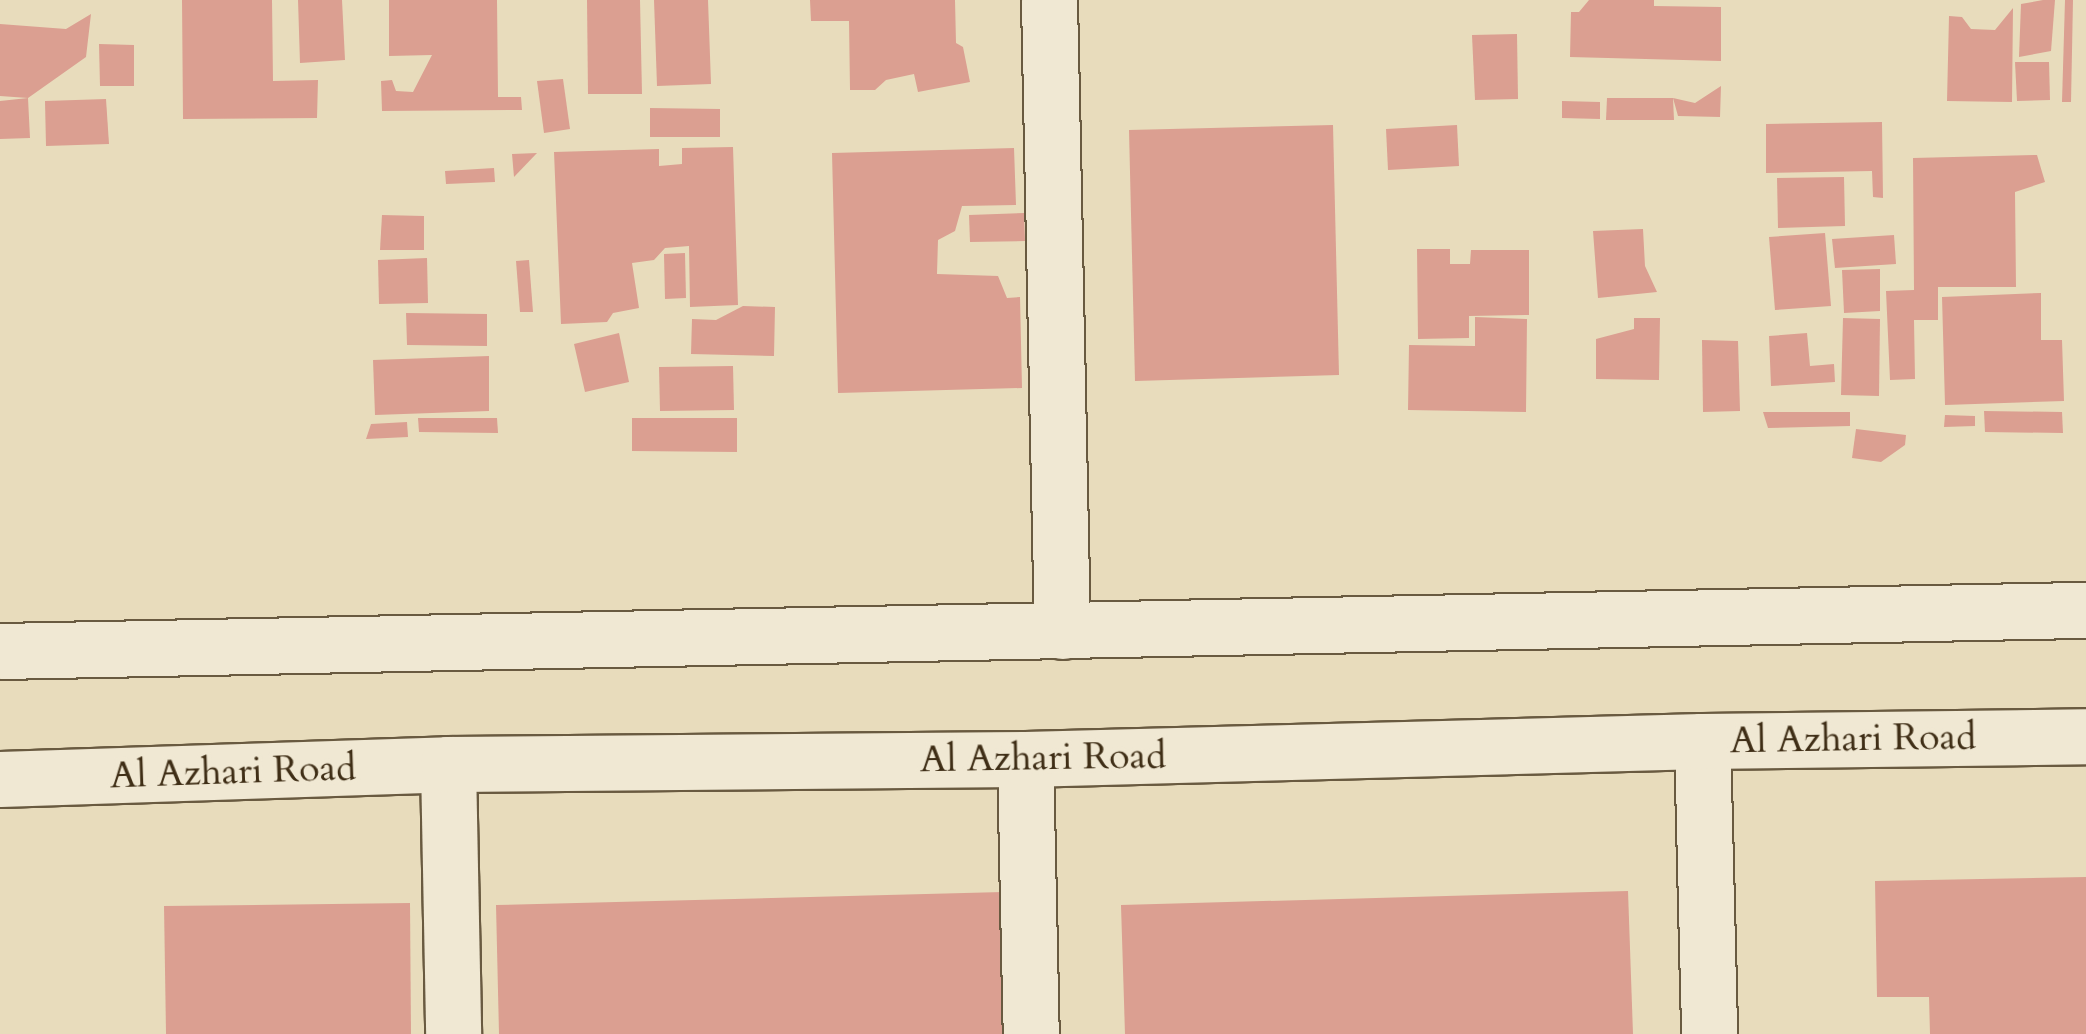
<!DOCTYPE html>
<html>
<head>
<meta charset="utf-8">
<style>
  body { margin:0 }
  #map { position:relative; width:2086px; height:1034px; overflow:hidden; background:#e8dcbc; font-family:Cardo,serif }
  div>[style] { position:absolute }
  .building>* { inset:0; background:#db9f91 }
  .roads { filter:drop-shadow(2px 0 #695a40) drop-shadow(-2px 0 #695a40) drop-shadow(0 2px #695a40) drop-shadow(0 -2px #695a40) }
  .minor>* { height:55px; margin:-27.5px; padding:0 27.5px; transform-origin:27.5px; border-radius:27.5px; background:#f0e8d3 }
  .tertiary>* { height:55px; margin:-27.5px; padding:0 27.5px; transform-origin:27.5px; border-radius:27.5px; background:#f0e8d3 }
  span { translate:-50% -50%; white-space:nowrap; text-align:center; line-height:1.15; -webkit-text-stroke:8px #f0e8d3; paint-order:stroke }
  .street-label { font-size:38px; color:#3f2e16 }
</style>
</head>
<body>
<div id="map">
  <div class="building">
    <i style="clip-path:polygon(182px 0,272px 0,273px 81px,318px 80px,317px 118px,183px 119px)"></i>
    <i style="clip-path:polygon(298px 0,342px 0,345px 60px,300px 63px)"></i>
    <i style="clip-path:polygon(389px 0,497px 0,498px 97px,521px 97px,522px 110px,382px 111px,381px 81px,392px 80px,396px 91px,413px 92px,432px 55px,389px 56px)"></i>
    <i style="clip-path:polygon(587px 0,640px 0,642px 94px,588px 94px)"></i>
    <i style="clip-path:polygon(654px 0,708px 0,711px 84px,657px 86px)"></i>
    <i style="clip-path:polygon(810px 0,955px 0,956px 43px,963px 47px,970px 82px,918px 92px,914px 74px,886px 80px,875px 90px,850px 90px,849px 21px,811px 21px)"></i>
    <i style="clip-path:polygon(1589px 0,1654px 0,1654px 6px,1721px 7px,1721px 61px,1570px 57px,1571px 12px,1579px 12px)"></i>
    <i style="clip-path:polygon(2043px 0,2055px 0,2051px 51px,2019px 57px,2021px 4px)"></i>
    <i style="clip-path:polygon(2065px 0,2073px 0,2071px 102px,2062px 102px)"></i>
    <i style="clip-path:polygon(2013px 8px,2012px 102px,1947px 101px,1949px 16px,1962px 17px,1971px 29px,1995px 30px)"></i>
    <i style="clip-path:polygon(91px 14px,86px 57px,28px 98px,30px 138px,0 139px,0 101px,28px 98px,0 96px,0 24px,66px 29px)"></i>
    <i style="clip-path:polygon(1517px 34px,1518px 99px,1475px 100px,1472px 35px)"></i>
    <i style="clip-path:polygon(99px 44px,134px 45px,134px 86px,100px 86px)"></i>
    <i style="clip-path:polygon(2015px 62px,2049px 62px,2050px 100px,2017px 101px)"></i>
    <i style="clip-path:polygon(563px 79px,570px 129px,544px 133px,537px 81px)"></i>
    <i style="clip-path:polygon(1721px 86px,1720px 117px,1678px 116px,1673px 98px,1695px 103px)"></i>
    <i style="clip-path:polygon(1607px 98px,1673px 98px,1674px 120px,1606px 120px)"></i>
    <i style="clip-path:polygon(106px 99px,109px 144px,46px 146px,45px 101px)"></i>
    <i style="clip-path:polygon(1562px 101px,1600px 102px,1600px 119px,1562px 118px)"></i>
    <i style="clip-path:polygon(650px 108px,720px 109px,720px 137px,650px 137px)"></i>
    <i style="clip-path:polygon(1882px 122px,1883px 198px,1873px 197px,1872px 171px,1766px 173px,1766px 124px)"></i>
    <i style="clip-path:polygon(1333px 125px,1339px 375px,1135px 381px,1129px 130px)"></i>
    <i style="clip-path:polygon(1457px 125px,1459px 166px,1388px 170px,1386px 129px)"></i>
    <i style="clip-path:polygon(733px 147px,738px 305px,690px 307px,689px 246px,665px 248px,654px 260px,632px 263px,639px 308px,613px 313px,607px 322px,561px 324px,554px 152px,659px 149px,659px 166px,682px 164px,682px 148px)"></i>
    <i style="clip-path:polygon(1014px 148px,1016px 205px,962px 206px,955px 231px,938px 240px,937px 274px,998px 276px,1007px 298px,1020px 297px,1022px 388px,838px 393px,832px 153px)"></i>
    <i style="clip-path:polygon(537px 153px,514px 177px,512px 154px)"></i>
    <i style="clip-path:polygon(2037px 155px,2045px 182px,2015px 192px,2016px 287px,1938px 287px,1938px 320px,1914px 320px,1915px 379px,1890px 380px,1886px 291px,1914px 290px,1913px 158px)"></i>
    <i style="clip-path:polygon(494px 168px,495px 182px,446px 184px,445px 171px)"></i>
    <i style="clip-path:polygon(1844px 177px,1845px 226px,1778px 228px,1777px 178px)"></i>
    <i style="clip-path:polygon(1024px 213px,1025px 241px,970px 242px,969px 215px)"></i>
    <i style="clip-path:polygon(382px 215px,424px 216px,424px 250px,380px 250px)"></i>
    <i style="clip-path:polygon(1643px 229px,1645px 266px,1657px 292px,1598px 298px,1593px 231px)"></i>
    <i style="clip-path:polygon(1825px 233px,1831px 306px,1775px 310px,1769px 237px)"></i>
    <i style="clip-path:polygon(1894px 235px,1896px 264px,1835px 268px,1832px 239px)"></i>
    <i style="clip-path:polygon(1417px 249px,1450px 249px,1450px 264px,1470px 264px,1471px 250px,1529px 250px,1529px 315px,1469px 316px,1469px 338px,1418px 339px)"></i>
    <i style="clip-path:polygon(685px 253px,686px 298px,665px 299px,664px 254px)"></i>
    <i style="clip-path:polygon(427px 258px,428px 303px,379px 304px,378px 260px)"></i>
    <i style="clip-path:polygon(529px 260px,533px 312px,520px 312px,516px 261px)"></i>
    <i style="clip-path:polygon(1880px 269px,1880px 311px,1844px 313px,1842px 270px)"></i>
    <i style="clip-path:polygon(2041px 293px,2041px 340px,2062px 340px,2064px 401px,1945px 405px,1942px 297px)"></i>
    <i style="clip-path:polygon(743px 306px,775px 307px,774px 356px,691px 354px,692px 319px,716px 320px)"></i>
    <i style="clip-path:polygon(406px 313px,487px 314px,487px 346px,407px 345px)"></i>
    <i style="clip-path:polygon(1475px 317px,1527px 319px,1526px 412px,1408px 410px,1409px 345px,1475px 346px)"></i>
    <i style="clip-path:polygon(1634px 318px,1660px 318px,1659px 380px,1596px 379px,1596px 339px,1634px 329px)"></i>
    <i style="clip-path:polygon(1843px 318px,1880px 319px,1879px 396px,1841px 395px)"></i>
    <i style="clip-path:polygon(619px 333px,629px 382px,585px 392px,574px 344px)"></i>
    <i style="clip-path:polygon(1807px 333px,1810px 366px,1834px 364px,1835px 382px,1771px 386px,1769px 336px)"></i>
    <i style="clip-path:polygon(1702px 340px,1738px 341px,1740px 411px,1703px 412px)"></i>
    <i style="clip-path:polygon(489px 356px,489px 411px,375px 415px,373px 360px)"></i>
    <i style="clip-path:polygon(733px 366px,734px 410px,660px 411px,659px 367px)"></i>
    <i style="clip-path:polygon(1984px 411px,2062px 412px,2063px 433px,1985px 432px)"></i>
    <i style="clip-path:polygon(1763px 412px,1850px 412px,1850px 426px,1768px 428px)"></i>
    <i style="clip-path:polygon(1945px 415px,1975px 416px,1975px 426px,1944px 427px)"></i>
    <i style="clip-path:polygon(418px 418px,497px 418px,498px 433px,419px 432px)"></i>
    <i style="clip-path:polygon(632px 418px,737px 418px,737px 452px,632px 451px)"></i>
    <i style="clip-path:polygon(407px 422px,408px 437px,366px 439px,371px 424px)"></i>
    <i style="clip-path:polygon(1856px 429px,1906px 435px,1905px 445px,1881px 462px,1852px 458px)"></i>
    <i style="clip-path:polygon(2086px 877px,2086px 1034px,1930px 1034px,1929px 997px,1877px 997px,1875px 881px)"></i>
    <i style="clip-path:polygon(1628px 891px,1633px 1034px,1125px 1034px,1121px 905px)"></i>
    <i style="clip-path:polygon(1003px 892px,1006px 1034px,499px 1034px,496px 905px)"></i>
    <i style="clip-path:polygon(410px 903px,411px 1034px,166px 1034px,164px 906px)"></i>
  </div>
  <div class="roads">
    <div class="minor">
      <i style="left:1049px;top:0;width:631px;rotate:88.82deg"></i>
      <i style="left:1702px;top:741px;width:293px;rotate:88.6deg"></i>
      <i style="left:1025px;top:759px;width:275px;rotate:88.8deg"></i>
      <i style="left:448px;top:764px;width:270px;rotate:88.9deg"></i>
    </div>
    <div class="tertiary">
      <i style="left:0;top:651px;width:2086px;rotate:-1.13deg"></i>
      <i style="left:0;top:779px;width:448px;rotate:-1.9deg"></i>
      <i style="left:448px;top:764px;width:577px;rotate:-0.5deg"></i>
      <i style="left:1025px;top:759px;width:677px;rotate:-1.52deg"></i>
      <i style="left:1702px;top:741px;width:384px;rotate:-0.7deg"></i>
    </div>
  </div>
  <div class="street-label">
    <span style="left:1853px;top:739px;rotate:-1deg">Al Azhari Road</span>
    <span style="left:1043px;top:758px;rotate:-1deg">Al Azhari Road</span>
    <span style="left:233px;top:772px;rotate:-2deg">Al Azhari Road</span>
  </div>
</div>
</body>
</html>
